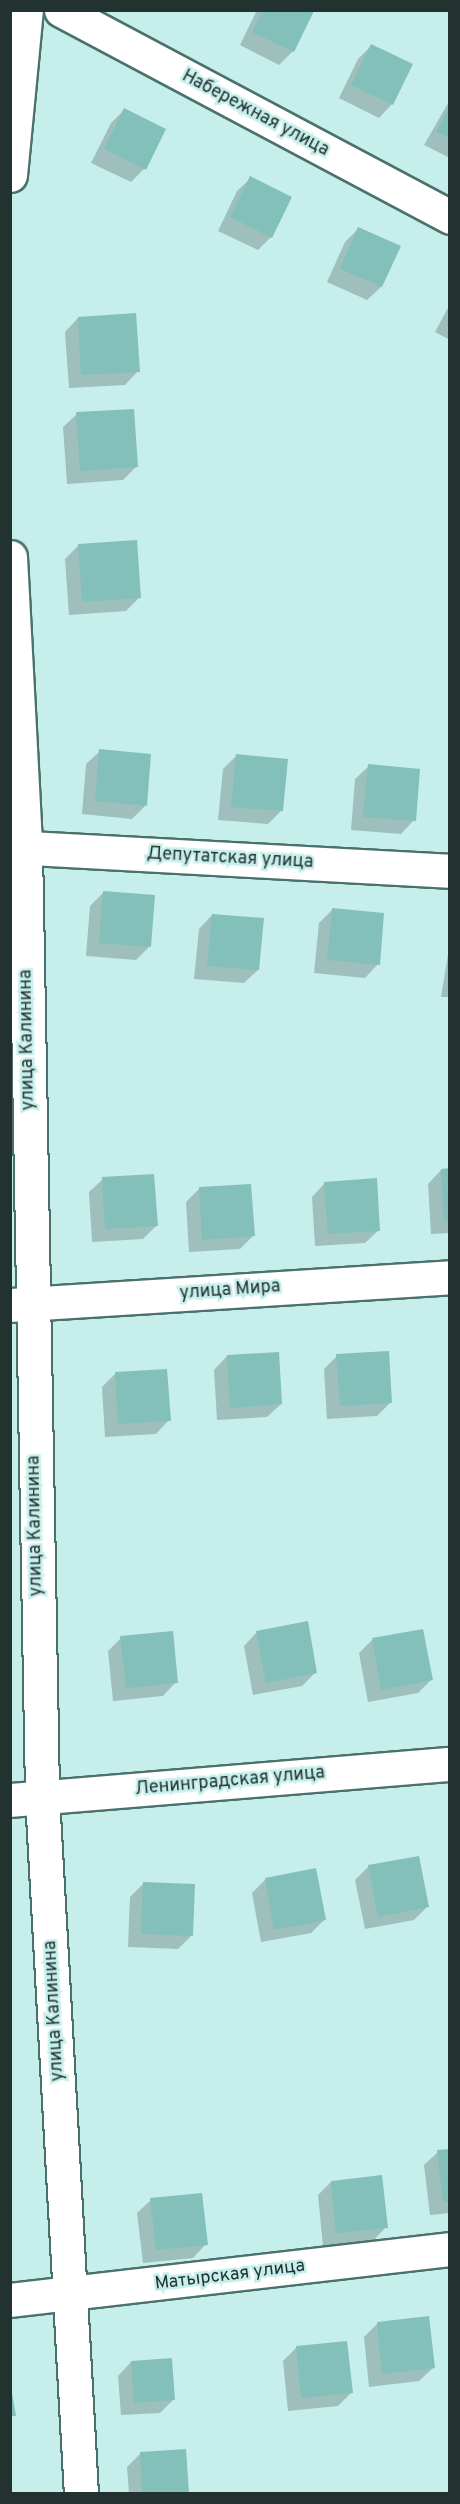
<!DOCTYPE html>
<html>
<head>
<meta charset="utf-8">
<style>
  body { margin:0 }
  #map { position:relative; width:460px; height:2504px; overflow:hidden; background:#c6efeb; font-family:Overpass,sans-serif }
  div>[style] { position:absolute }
  .shadow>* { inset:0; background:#0003 }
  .building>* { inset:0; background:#83c0ba }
  .roads { filter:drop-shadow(2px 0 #4b716d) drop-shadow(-2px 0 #4b716d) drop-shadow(0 2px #4b716d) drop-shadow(0 -2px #4b716d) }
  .street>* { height:33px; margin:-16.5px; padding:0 16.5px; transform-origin:16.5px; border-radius:16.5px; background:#fff }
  span { translate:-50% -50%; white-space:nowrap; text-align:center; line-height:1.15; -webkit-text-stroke:5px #c6efeb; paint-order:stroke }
  .street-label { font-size:18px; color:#223231 }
  .frame { position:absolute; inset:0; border:12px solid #223231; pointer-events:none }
</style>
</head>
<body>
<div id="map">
  <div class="shadow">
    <i style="clip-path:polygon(257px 10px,312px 12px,293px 51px,279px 65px,240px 45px)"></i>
    <i style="clip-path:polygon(371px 46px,392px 104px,379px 118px,339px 98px,358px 59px)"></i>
    <i style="clip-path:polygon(450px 100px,450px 158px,424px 145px)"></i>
    <i style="clip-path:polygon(124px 110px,144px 169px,131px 182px,91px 163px,111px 123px)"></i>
    <i style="clip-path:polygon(251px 178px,271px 237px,258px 250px,218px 231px,237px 191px)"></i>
    <i style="clip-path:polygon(358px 229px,399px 247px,381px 287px,367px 300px,327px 282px,345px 242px)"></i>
    <i style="clip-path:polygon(450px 304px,450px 340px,435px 332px)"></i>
    <i style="clip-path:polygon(78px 318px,138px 371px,125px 385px,69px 388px,65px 332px)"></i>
    <i style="clip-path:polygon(77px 414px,137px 466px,123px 480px,67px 484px,63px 427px)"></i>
    <i style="clip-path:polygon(79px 545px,139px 598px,126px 611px,69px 615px,65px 559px)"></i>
    <i style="clip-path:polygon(100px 751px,145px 806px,132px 819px,82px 814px,86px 764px)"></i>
    <i style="clip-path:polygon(236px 756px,282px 810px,268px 824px,218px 820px,223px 769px)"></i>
    <i style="clip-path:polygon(369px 766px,414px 820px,401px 834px,351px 830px,355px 779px)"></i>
    <i style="clip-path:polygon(104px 892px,149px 947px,136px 960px,86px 956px,90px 906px)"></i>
    <i style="clip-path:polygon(332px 910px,378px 964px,365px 978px,314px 973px,319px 923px)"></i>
    <i style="clip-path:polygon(212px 915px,258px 970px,244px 983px,194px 979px,199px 929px)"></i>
    <i style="clip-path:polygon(450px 942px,450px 997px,441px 997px)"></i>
    <i style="clip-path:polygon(441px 1170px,450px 1170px,450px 1233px,431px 1234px,428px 1184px)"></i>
    <i style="clip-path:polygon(103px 1179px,156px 1226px,143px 1239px,92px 1242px,89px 1192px)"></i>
    <i style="clip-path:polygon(325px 1183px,379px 1230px,365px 1243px,315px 1246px,312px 1197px)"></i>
    <i style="clip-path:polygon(199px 1189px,253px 1236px,240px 1249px,189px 1252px,186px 1202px)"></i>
    <i style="clip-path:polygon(227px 1356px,281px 1404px,267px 1417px,217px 1420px,214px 1370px)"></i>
    <i style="clip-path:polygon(337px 1356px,391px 1402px,377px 1416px,327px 1419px,324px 1369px)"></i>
    <i style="clip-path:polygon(116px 1373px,169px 1420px,156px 1434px,105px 1437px,102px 1387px)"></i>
    <i style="clip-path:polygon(257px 1632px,316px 1672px,302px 1686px,253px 1695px,244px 1646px)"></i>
    <i style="clip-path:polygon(121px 1638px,176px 1682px,163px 1696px,113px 1701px,108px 1651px)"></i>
    <i style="clip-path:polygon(372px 1640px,431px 1680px,418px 1693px,368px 1702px,359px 1653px)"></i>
    <i style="clip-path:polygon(369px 1866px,427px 1907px,414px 1920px,365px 1929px,355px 1880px)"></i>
    <i style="clip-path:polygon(315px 1870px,324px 1920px,311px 1933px,261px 1942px,252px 1893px,265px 1880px)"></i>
    <i style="clip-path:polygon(143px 1884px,192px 1935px,178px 1949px,128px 1947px,130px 1897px)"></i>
    <i style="clip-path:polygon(450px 2151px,450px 2213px,430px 2215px,424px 2165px,438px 2152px)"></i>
    <i style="clip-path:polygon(331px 2182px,386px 2227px,373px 2241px,323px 2246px,318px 2195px)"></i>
    <i style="clip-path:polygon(151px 2200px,206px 2244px,193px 2258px,143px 2263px,137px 2213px)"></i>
    <i style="clip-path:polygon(378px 2323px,433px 2368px,419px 2381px,369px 2387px,364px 2337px)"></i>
    <i style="clip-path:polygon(296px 2348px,352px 2392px,338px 2406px,288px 2411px,283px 2361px)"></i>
    <i style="clip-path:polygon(131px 2362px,174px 2399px,160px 2413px,121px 2415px,118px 2376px)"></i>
    <i style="clip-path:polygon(141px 2453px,187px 2494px,129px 2494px,127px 2467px)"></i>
  </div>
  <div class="building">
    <i style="clip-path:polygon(263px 10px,314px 11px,294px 52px,252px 32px)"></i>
    <i style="clip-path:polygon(371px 44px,413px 64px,393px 105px,351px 85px)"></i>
    <i style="clip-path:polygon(450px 105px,450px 138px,436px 132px)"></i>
    <i style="clip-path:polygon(124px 108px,166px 129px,146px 170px,104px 149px)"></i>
    <i style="clip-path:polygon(250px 176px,292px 197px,272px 238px,230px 217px)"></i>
    <i style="clip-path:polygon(358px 227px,401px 246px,382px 287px,340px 269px)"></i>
    <i style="clip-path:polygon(136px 313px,140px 372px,81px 375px,78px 317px)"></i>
    <i style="clip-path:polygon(134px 409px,138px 467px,80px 471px,76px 412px)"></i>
    <i style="clip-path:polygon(137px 540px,141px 598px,82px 602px,78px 544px)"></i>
    <i style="clip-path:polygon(99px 749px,151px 754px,147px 806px,95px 801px)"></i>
    <i style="clip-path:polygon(236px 754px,288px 759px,283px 811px,231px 807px)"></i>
    <i style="clip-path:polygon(368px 764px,420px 769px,416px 821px,363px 817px)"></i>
    <i style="clip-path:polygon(103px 891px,155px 895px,151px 947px,99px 943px)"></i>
    <i style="clip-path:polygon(332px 908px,384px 913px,380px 965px,327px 960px)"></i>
    <i style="clip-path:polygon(212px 914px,264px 918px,259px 970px,207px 966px)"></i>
    <i style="clip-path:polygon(450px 1168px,450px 1221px,444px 1221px,441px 1169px)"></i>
    <i style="clip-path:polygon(154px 1174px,158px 1226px,105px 1229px,102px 1177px)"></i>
    <i style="clip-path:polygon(377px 1178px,380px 1231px,328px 1234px,324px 1182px)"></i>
    <i style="clip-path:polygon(251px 1184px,255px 1236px,202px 1240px,199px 1187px)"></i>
    <i style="clip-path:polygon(389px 1351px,392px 1403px,340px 1406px,336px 1354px)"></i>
    <i style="clip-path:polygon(279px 1352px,282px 1404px,230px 1408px,227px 1355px)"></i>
    <i style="clip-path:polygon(167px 1369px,171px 1421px,118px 1424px,115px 1372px)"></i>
    <i style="clip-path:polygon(308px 1621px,317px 1673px,266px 1683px,256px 1631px)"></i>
    <i style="clip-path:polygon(423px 1629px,433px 1680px,381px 1690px,372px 1638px)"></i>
    <i style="clip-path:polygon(173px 1631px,178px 1683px,126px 1688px,120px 1636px)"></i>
    <i style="clip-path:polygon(419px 1856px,429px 1907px,378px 1917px,368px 1865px)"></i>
    <i style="clip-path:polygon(316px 1868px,326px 1920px,274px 1930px,265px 1878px)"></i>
    <i style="clip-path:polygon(143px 1882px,195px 1884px,193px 1936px,141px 1934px)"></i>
    <i style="clip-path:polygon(450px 2149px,450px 2202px,443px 2202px,437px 2150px)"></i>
    <i style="clip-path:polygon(382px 2175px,388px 2228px,336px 2233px,331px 2181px)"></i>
    <i style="clip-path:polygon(202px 2193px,208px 2245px,156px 2250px,150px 2198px)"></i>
    <i style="clip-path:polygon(429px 2316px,435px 2368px,382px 2374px,377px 2322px)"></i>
    <i style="clip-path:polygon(347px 2341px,353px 2393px,301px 2398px,296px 2346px)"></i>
    <i style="clip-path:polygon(172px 2358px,175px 2400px,134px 2403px,131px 2361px)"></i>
    <i style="clip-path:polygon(10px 2381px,16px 2416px,10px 2416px)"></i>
    <i style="clip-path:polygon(186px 2449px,189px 2494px,142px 2494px,140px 2452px)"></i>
  </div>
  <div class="roads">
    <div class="street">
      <i style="left:61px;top:10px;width:441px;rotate:28deg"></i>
      <i style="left:10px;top:175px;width:166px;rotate:-84.5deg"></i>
      <i style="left:10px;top:557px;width:290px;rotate:87deg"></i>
      <i style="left:25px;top:847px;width:950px;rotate:88.97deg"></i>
      <i style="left:42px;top:1797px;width:698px;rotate:86.8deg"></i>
      <i style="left:10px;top:847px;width:441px;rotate:3.1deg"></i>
      <i style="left:10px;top:1305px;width:441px;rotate:-3.6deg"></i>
      <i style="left:10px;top:1800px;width:441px;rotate:-4.7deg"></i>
      <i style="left:10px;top:2300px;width:443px;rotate:-6.6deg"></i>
    </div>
  </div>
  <div class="street-label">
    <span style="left:255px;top:114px;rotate:28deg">Набережная улица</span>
    <span style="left:230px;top:859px;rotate:3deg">Депутатская улица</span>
    <span style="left:28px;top:1040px;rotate:-91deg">улица Калинина</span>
    <span style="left:230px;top:1291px;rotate:-4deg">улица Мира</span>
    <span style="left:36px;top:1526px;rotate:-91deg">улица Калинина</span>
    <span style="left:230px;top:1782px;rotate:-5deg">Ленинградская улица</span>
    <span style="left:55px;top:2011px;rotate:-93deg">улица Калинина</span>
    <span style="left:230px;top:2276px;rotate:-7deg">Матырская улица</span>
  </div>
  <div class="frame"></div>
</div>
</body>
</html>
